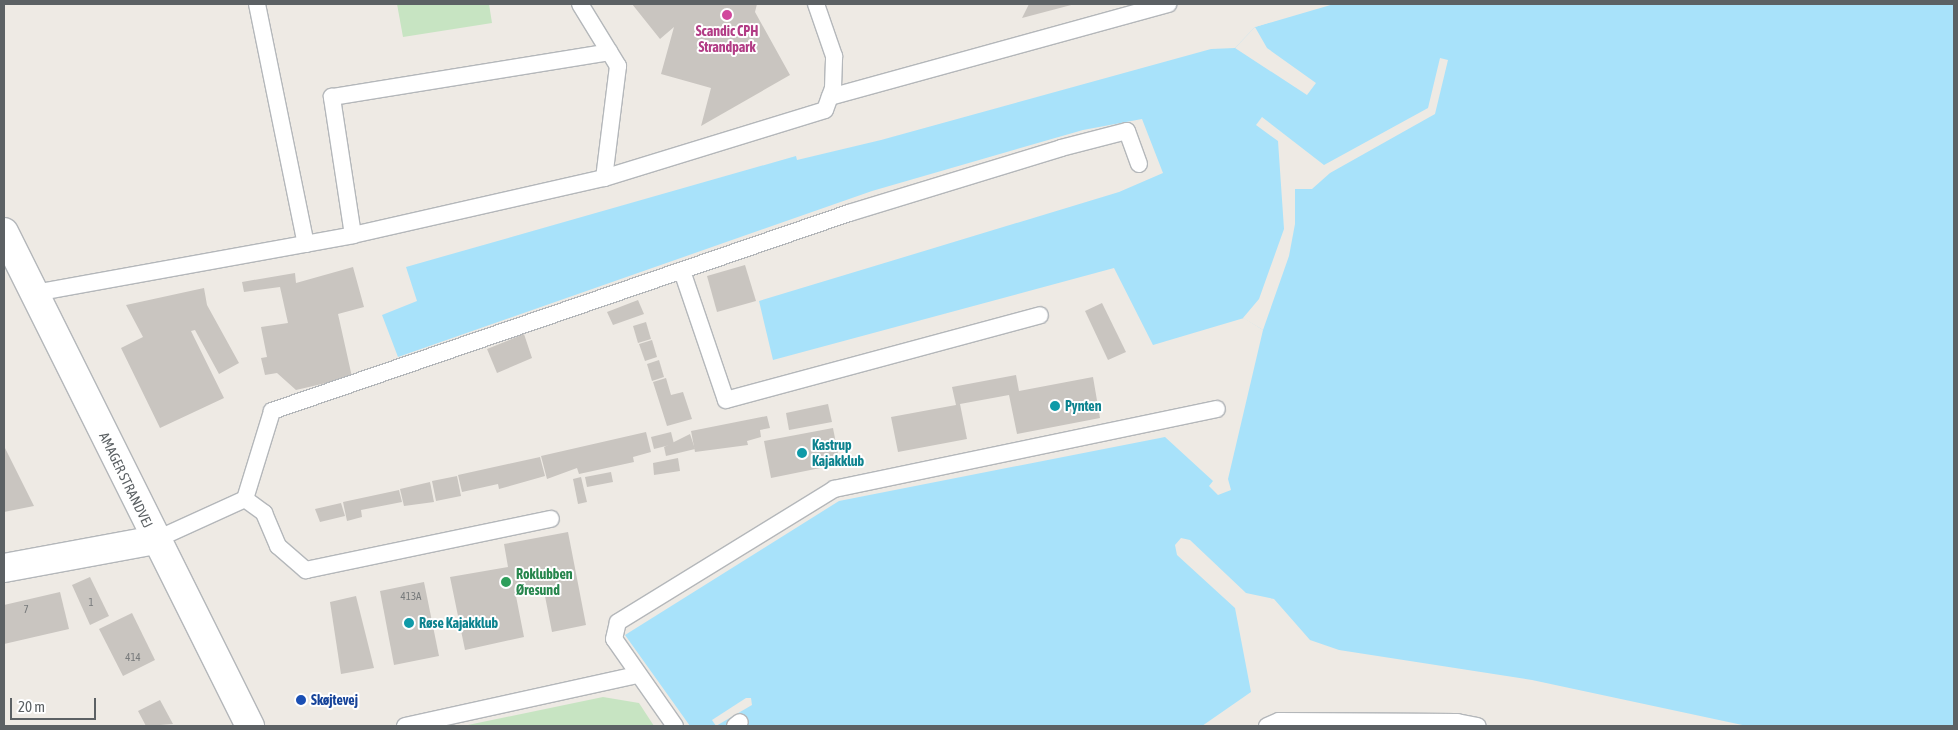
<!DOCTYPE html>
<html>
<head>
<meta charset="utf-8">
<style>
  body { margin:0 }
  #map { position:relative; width:1958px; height:730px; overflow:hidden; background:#eeeae4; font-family:"Asap Condensed",sans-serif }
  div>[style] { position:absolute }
  .green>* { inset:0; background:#c7e4c2 }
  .water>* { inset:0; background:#a8e2fa }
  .pier>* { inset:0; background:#eeeae4 }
  .building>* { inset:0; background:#c9c5c0 }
  .roads { filter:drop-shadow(1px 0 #b4b7ba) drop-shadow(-1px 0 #b4b7ba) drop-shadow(0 1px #b4b7ba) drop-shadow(0 -1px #b4b7ba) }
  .service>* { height:16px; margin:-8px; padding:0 8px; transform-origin:8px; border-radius:8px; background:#fff }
  .minor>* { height:28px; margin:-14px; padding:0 14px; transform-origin:14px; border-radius:14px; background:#fff }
  .tertiary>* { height:28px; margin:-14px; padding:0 14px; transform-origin:14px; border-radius:14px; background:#fff }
  .dots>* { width:14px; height:14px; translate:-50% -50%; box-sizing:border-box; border:2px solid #fff; border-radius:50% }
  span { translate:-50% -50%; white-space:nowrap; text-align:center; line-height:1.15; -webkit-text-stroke:4px #fff; paint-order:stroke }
  .number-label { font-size:11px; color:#777a7b }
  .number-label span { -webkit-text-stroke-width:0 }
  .hotel-label { font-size:14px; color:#b23c85; font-weight:700 }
  .culture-label { font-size:14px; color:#0d838f; font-weight:700 }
  .left { translate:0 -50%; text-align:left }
  .street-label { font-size:14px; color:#5c6164 }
  .leisure-label { font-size:14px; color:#27864d; font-weight:700 }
  .transit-label { font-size:14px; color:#164399; font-weight:700 }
  .frame { position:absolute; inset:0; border:5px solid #5c6164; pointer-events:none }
  .scale { position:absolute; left:10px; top:698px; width:86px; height:22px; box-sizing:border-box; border:2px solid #5c6164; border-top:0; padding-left:6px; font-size:15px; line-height:18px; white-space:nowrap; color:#5c6164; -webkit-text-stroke:4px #fff; paint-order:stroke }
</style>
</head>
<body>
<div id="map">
  <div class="green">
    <i style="clip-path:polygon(397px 4px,489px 4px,492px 23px,403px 37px)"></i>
    <i style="clip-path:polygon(603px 697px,639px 703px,654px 726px,463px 726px)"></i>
  </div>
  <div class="water">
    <i style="clip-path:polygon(1328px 4px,1954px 4px,1954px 726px,1747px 726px,1532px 680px,1339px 650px,1310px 640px,1274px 599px,1246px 593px,1190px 540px,1181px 538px,1175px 545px,1177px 555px,1235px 608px,1251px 692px,1202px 726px,690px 726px,625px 635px,839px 501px,1165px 437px,1213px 481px,1209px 486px,1218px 495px,1231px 490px,1228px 479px,1263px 330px,1244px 318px,1153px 345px,1114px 268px,773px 360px,759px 301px,1119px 192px,1163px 173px,1142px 119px,1083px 130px,872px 191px,398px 357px,382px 315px,417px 301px,406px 267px,796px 156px,797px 160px,881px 140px,1211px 49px,1235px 48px,1255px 27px)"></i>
  </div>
  <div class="pier">
    <i style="clip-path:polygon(1320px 4px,1334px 4px,1255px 27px,1267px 48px,1316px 83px,1307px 95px,1235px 48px,1255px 27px,1260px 23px)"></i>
    <i style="clip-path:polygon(1440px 58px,1448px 60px,1435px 114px,1330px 173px,1312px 189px,1295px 189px,1295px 224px,1289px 256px,1263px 330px,1243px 318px,1259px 299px,1284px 229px,1278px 141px,1256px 125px,1262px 117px,1324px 165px,1428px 108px)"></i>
    <i style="clip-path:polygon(746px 698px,751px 698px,752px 705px,716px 726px,712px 720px)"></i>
  </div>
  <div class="building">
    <i style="clip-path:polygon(632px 4px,757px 4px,755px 12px,790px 75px,701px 126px,711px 88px,661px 74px,674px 27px,660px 39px)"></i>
    <i style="clip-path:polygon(1029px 4px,1075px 4px,1022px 18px)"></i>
    <i style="clip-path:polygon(745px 265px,756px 301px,717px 312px,707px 276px)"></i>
    <i style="clip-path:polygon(353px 267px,364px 307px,338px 314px,352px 377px,296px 390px,277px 373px,265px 375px,261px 358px,267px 357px,261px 327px,288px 323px,280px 287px,244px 292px,242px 282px,295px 273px,296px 283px)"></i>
    <i style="clip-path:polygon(204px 288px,207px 305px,239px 363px,219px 374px,195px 330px,191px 331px,224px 398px,160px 428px,121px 348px,143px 337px,126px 305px)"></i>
    <i style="clip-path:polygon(638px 300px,644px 314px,613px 325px,607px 312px)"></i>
    <i style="clip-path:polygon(1102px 303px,1126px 352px,1108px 360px,1085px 311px)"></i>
    <i style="clip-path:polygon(646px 322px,651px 339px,638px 343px,633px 326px)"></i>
    <i style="clip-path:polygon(524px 334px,532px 358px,497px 373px,487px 349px)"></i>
    <i style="clip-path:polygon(652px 340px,657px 357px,645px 361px,639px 344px)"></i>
    <i style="clip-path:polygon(659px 360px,664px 377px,652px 381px,647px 364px)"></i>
    <i style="clip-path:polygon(1016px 375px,1019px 391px,1093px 377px,1100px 418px,1017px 434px,1009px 395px,960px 404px,967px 439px,898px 452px,891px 417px,956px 405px,952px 387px)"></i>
    <i style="clip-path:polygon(666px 378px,671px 395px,683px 392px,692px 419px,667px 426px,653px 382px)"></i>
    <i style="clip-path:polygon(828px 404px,832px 422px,789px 430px,786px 413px)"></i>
    <i style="clip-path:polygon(767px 416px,770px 428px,760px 430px,761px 437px,747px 441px,748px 445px,695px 452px,691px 431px)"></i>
    <i style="clip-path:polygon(833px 428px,840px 464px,771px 478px,764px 441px)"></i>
    <i style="clip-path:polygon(646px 432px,651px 452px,633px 457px,634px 462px,579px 474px,577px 468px,547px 479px,541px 456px)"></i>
    <i style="clip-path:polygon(671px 432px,674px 444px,654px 449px,651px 437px)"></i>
    <i style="clip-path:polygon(690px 434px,695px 449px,666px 456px,664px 447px)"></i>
    <i style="clip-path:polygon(4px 446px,34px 506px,4px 512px)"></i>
    <i style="clip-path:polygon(540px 457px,545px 476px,499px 489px,498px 484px,462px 492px,458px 475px)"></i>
    <i style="clip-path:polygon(678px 458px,680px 471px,654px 475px,653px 463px)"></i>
    <i style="clip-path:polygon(611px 472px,613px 482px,587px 487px,585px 477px)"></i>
    <i style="clip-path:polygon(457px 476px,461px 496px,436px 501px,432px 481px)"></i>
    <i style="clip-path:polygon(581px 477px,587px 502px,578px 504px,573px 479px)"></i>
    <i style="clip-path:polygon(430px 482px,434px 502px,404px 506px,400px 489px)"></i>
    <i style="clip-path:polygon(399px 490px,402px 502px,361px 510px,362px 517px,347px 521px,343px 502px)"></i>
    <i style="clip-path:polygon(341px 503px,345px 516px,320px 522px,315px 509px)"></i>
    <i style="clip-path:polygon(568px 532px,586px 625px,552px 632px,543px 586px,515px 591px,524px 637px,465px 650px,450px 577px,508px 567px,504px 544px)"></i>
    <i style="clip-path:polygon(90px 577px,109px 616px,90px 625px,72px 585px)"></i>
    <i style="clip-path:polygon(424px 582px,439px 656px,394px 665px,380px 591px)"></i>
    <i style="clip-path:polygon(60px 592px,69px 629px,4px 644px,4px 605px)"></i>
    <i style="clip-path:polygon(356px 596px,374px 668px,341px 674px,330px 602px)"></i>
    <i style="clip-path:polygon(132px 613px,155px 660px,123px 676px,99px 629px)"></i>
    <i style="clip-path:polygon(160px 700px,173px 724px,146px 726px,138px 711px)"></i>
  </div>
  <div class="roads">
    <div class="service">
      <i style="left:257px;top:4px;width:245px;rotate:78.5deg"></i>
      <i style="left:580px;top:4px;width:73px;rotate:58.5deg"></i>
      <i style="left:618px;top:66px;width:113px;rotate:97.1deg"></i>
      <i style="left:830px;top:97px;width:351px;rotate:-15.4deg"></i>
      <i style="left:353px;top:235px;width:140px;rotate:-98.7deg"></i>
      <i style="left:332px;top:97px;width:281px;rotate:-9.2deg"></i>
      <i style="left:682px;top:271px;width:136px;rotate:71.2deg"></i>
      <i style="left:726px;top:400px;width:325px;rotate:-15.1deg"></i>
      <i style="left:35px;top:293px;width:323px;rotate:-10.3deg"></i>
      <i style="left:353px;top:235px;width:257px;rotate:-12.8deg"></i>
      <i style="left:604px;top:178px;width:231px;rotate:-17.1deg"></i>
      <i style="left:825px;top:110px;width:23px;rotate:-70deg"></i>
      <i style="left:833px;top:88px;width:32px;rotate:-88deg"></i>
      <i style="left:834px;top:56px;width:55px;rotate:-109.1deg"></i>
      <i style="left:245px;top:499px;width:92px;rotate:-72.9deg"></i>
      <i style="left:272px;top:411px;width:610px;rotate:-18.94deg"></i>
      <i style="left:849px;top:213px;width:222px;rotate:-17deg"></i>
      <i style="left:1061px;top:148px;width:68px;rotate:-14.4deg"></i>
      <i style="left:1127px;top:131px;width:35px;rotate:70deg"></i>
      <i style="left:155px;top:540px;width:99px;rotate:-24.5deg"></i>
      <i style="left:245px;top:499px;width:24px;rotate:36deg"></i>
      <i style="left:264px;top:513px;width:36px;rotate:67deg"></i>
      <i style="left:278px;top:546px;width:37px;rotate:41deg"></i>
      <i style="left:306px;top:570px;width:250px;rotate:-11.8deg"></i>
      <i style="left:405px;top:726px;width:238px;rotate:-12.4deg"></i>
      <i style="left:675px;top:726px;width:106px;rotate:-125deg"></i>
      <i style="left:614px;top:639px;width:17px;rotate:-77deg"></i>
      <i style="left:618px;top:622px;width:254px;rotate:-31.6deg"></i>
      <i style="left:834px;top:489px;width:391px;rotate:-11.8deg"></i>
      <i style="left:735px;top:726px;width:6px;rotate:-39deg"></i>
      <i style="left:1267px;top:726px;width:13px;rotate:-23deg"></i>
      <i style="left:1279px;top:721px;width:178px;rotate:0.3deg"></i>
      <i style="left:1457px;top:722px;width:21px;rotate:11deg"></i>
    </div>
    <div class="minor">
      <i style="left:4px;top:568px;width:154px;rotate:-10.5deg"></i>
    </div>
    <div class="tertiary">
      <i style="left:4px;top:232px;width:552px;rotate:63.53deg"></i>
    </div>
  </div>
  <div class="dots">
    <i style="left:727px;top:15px;background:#d1479c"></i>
    <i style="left:1055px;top:406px;background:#0f9aa8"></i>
    <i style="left:802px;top:453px;background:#0f9aa8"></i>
    <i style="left:506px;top:582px;background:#2e9e5b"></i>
    <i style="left:409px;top:623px;background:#0f9aa8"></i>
    <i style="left:301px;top:700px;background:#1a4fb4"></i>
  </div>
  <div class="number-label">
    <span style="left:411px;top:596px">413A</span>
    <span style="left:91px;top:602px">1</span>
    <span style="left:26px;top:609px">7</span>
    <span style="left:133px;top:657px">414</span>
  </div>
  <div class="hotel-label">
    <span style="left:727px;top:39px">Scandic CPH<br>Strandpark</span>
  </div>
  <div class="culture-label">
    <span class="left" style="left:1065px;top:406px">Pynten</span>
    <span class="left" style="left:812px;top:453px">Kastrup<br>Kajakklub</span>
    <span class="left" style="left:419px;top:623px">Røse Kajakklub</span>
  </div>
  <div class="street-label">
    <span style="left:126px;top:480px;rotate:64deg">AMAGER STRANDVEJ</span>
  </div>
  <div class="leisure-label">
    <span class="left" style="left:516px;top:582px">Roklubben<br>Øresund</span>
  </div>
  <div class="transit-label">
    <span class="left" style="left:311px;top:700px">Skøjtevej</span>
  </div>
  <div class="frame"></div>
  <div class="scale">20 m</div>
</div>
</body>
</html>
